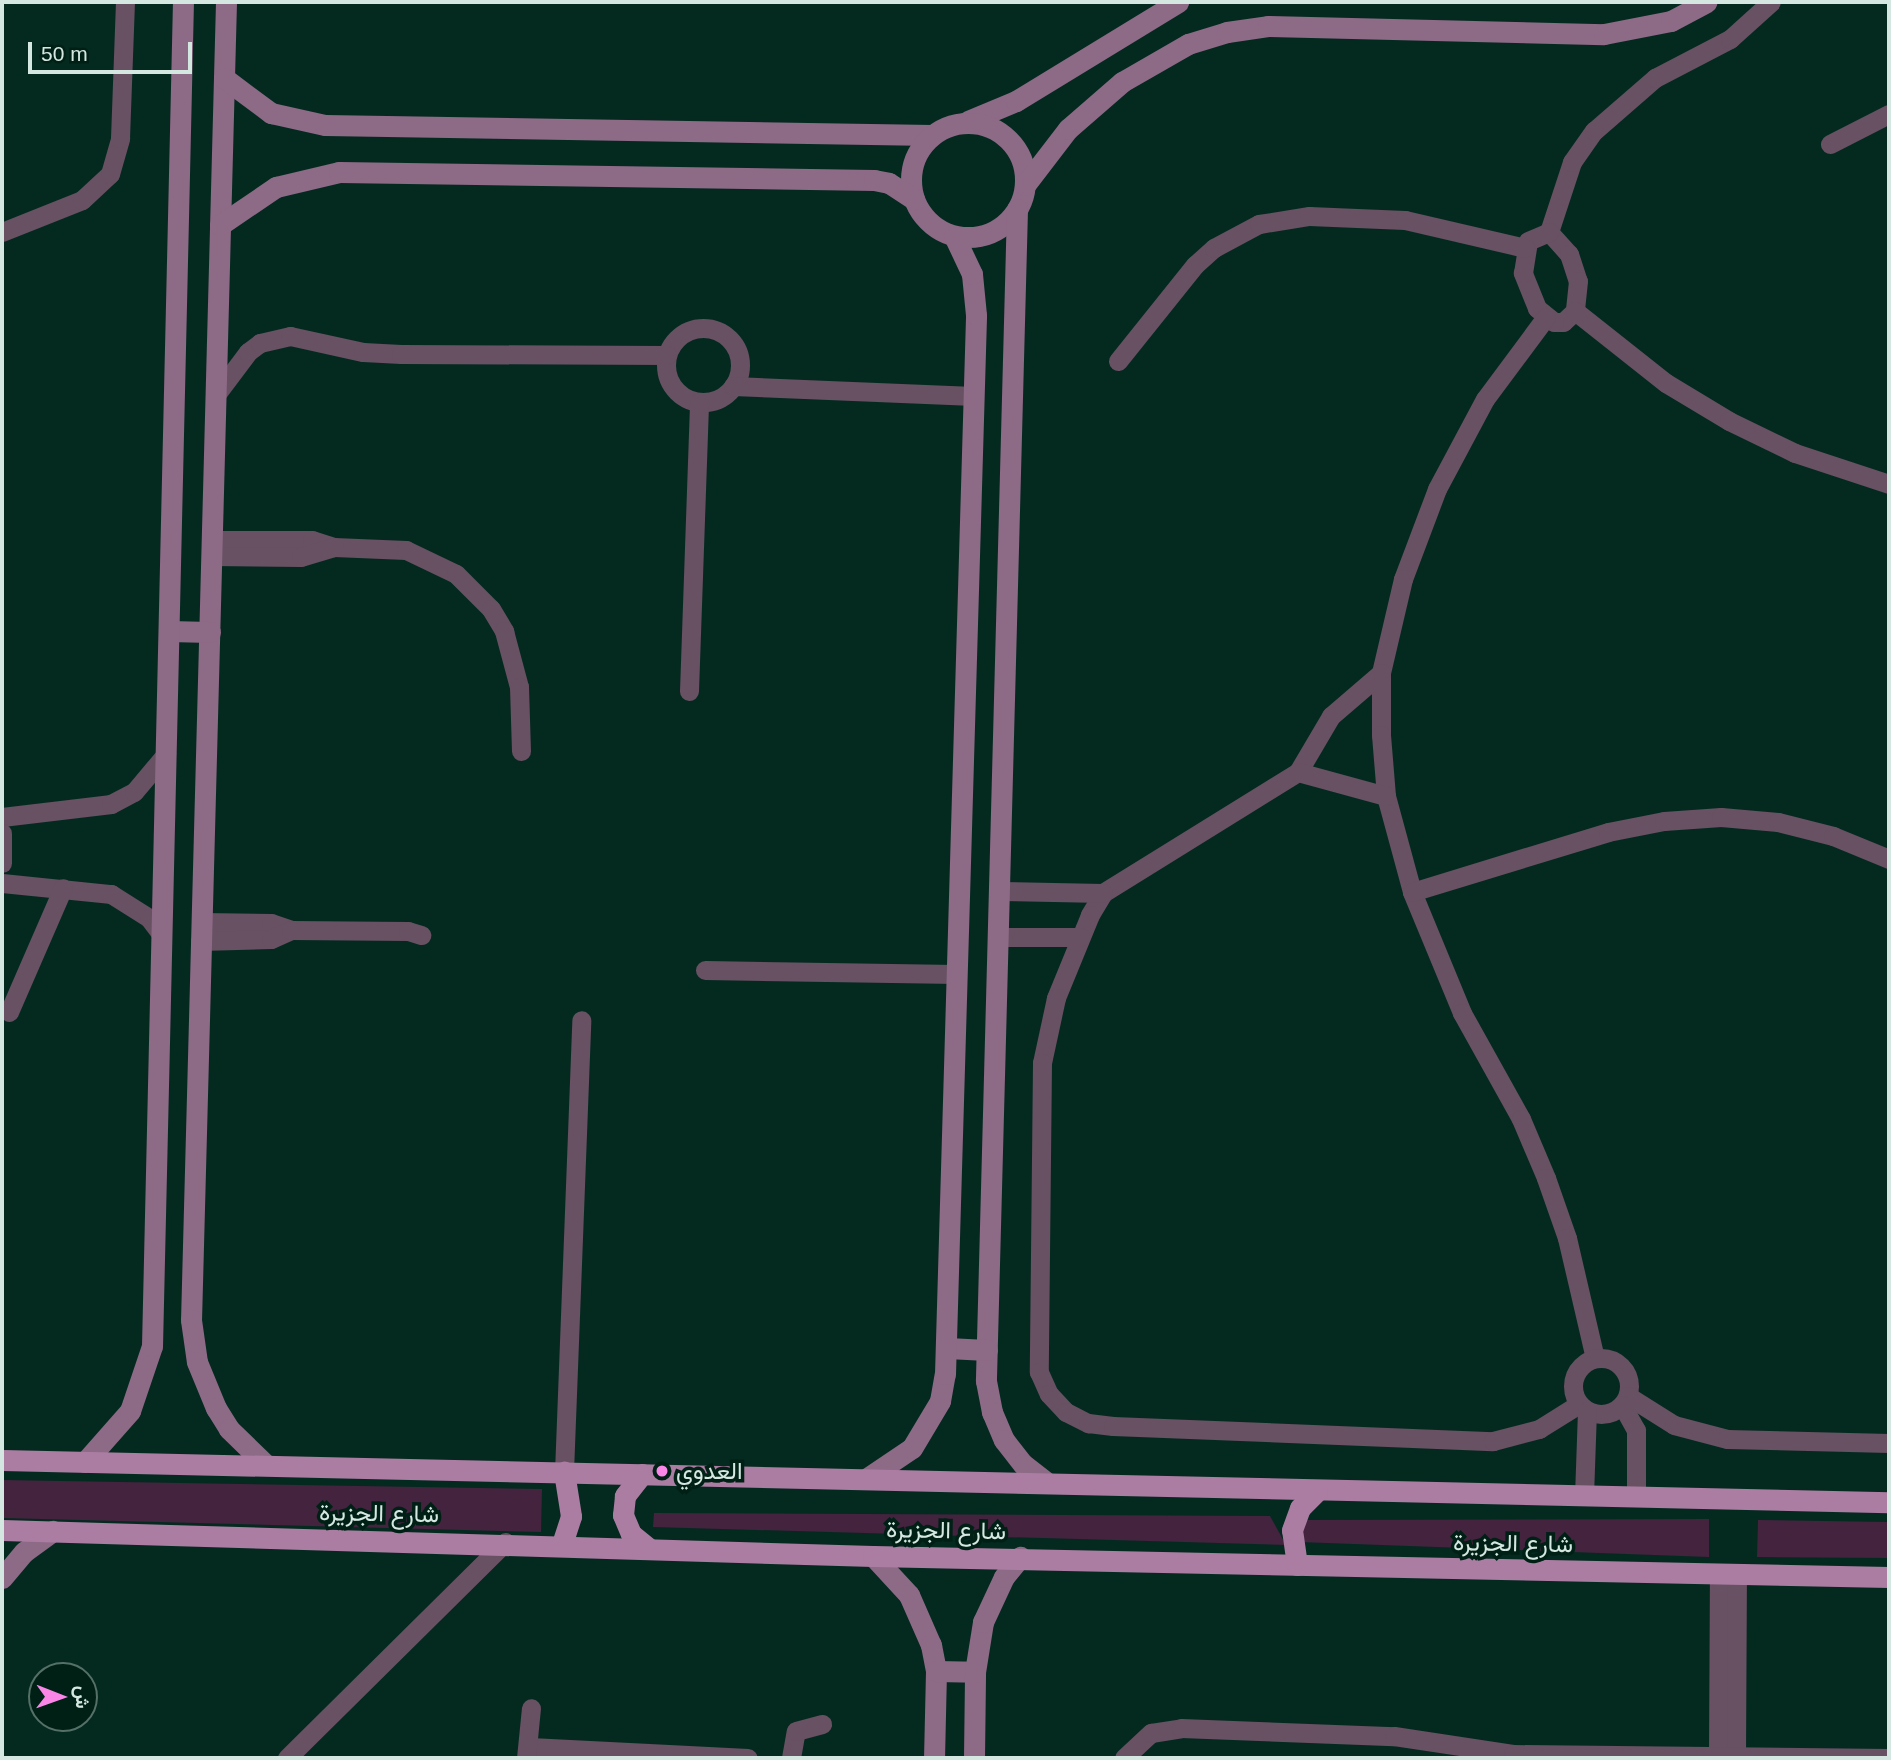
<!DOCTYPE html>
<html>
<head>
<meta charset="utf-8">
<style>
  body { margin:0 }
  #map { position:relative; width:1891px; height:1760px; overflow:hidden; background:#042a20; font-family:Helvetica,Vazirmatn,sans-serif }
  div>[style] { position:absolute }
  .green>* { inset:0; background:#43233e }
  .street>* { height:19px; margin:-9.5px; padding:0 9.5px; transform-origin:9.5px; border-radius:9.5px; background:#675162 }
  .street>.ring { margin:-9.5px; padding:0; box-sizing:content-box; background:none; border:19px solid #675162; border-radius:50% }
  .secondary>* { height:21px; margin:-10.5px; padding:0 10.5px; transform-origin:10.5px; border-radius:10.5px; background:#8d6a86 }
  .secondary>.ring { margin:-10.5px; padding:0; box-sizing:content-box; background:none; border:21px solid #8d6a86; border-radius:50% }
  .primary>* { height:21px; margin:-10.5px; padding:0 10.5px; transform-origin:10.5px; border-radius:10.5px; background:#ab7da2 }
  .dots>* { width:19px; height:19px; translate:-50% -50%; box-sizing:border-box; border:4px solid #002016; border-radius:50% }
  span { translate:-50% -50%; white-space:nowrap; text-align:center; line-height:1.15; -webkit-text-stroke:7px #002016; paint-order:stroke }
  .poi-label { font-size:24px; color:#d4e7e0 }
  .left { translate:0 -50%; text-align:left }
  .street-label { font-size:24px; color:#d4e7e0 }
  .frame { position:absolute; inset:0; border:4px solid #d4e7e0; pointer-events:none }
  .north { position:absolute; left:28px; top:1662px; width:70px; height:70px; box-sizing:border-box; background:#002016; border:2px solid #557067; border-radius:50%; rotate:91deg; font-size:19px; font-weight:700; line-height:28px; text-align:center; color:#d4e7e0 }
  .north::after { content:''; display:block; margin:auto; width:24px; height:32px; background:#fa87e7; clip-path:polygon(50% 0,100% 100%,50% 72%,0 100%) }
  .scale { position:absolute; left:28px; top:42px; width:164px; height:32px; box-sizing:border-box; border:4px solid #d4e7e0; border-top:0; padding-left:9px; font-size:21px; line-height:24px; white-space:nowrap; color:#d4e7e0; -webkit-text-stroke:5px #002016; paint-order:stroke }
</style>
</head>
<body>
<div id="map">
  <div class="green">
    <i style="clip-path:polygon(2px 1480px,542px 1489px,541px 1532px,2px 1518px)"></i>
    <i style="clip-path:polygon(654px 1513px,1270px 1516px,1286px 1545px,653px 1527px)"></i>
    <i style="clip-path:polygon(1709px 1519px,1709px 1557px,1299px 1542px,1304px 1532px,1302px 1520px)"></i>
    <i style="clip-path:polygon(1758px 1520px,1889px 1522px,1889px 1558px,1757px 1557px)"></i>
  </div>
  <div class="street">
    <i style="left:1830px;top:144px;width:66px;rotate:-27deg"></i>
    <i style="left:2px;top:232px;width:86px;rotate:-21.8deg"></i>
    <i style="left:82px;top:200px;width:38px;rotate:-43deg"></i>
    <i style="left:110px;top:174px;width:37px;rotate:-74deg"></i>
    <i style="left:120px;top:138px;width:136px;rotate:-87.9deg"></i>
    <i style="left:1549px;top:232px;width:74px;rotate:-71.8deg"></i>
    <i style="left:1572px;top:162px;width:38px;rotate:-55deg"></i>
    <i style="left:1594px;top:131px;width:81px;rotate:-41deg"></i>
    <i style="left:1655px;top:78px;width:85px;rotate:-27.5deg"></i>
    <i style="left:1730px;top:39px;width:55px;rotate:-42.1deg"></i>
    <i style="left:1549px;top:232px;width:30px;rotate:48deg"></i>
    <i style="left:1569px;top:254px;width:28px;rotate:72deg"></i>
    <i style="left:1578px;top:281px;width:30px;rotate:96deg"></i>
    <i style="left:1575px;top:311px;width:16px;rotate:137deg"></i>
    <i style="left:1563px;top:322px;width:9px;rotate:180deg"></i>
    <i style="left:1554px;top:322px;width:22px;rotate:-141deg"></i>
    <i style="left:1537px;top:308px;width:38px;rotate:-112deg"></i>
    <i style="left:1523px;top:273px;width:32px;rotate:-81deg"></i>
    <i style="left:1528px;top:241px;width:23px;rotate:-23deg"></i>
    <i style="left:1575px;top:311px;width:116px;rotate:38.4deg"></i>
    <i style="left:1666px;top:383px;width:74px;rotate:31.1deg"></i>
    <i style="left:1729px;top:421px;width:73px;rotate:25.9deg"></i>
    <i style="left:1795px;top:453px;width:99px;rotate:18.3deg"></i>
    <i style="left:1546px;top:317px;width:102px;rotate:126.6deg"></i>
    <i style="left:1485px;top:399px;width:102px;rotate:118.1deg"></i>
    <i style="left:1437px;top:489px;width:96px;rotate:110.7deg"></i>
    <i style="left:1403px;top:579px;width:97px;rotate:103.2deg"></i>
    <i style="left:1381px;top:673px;width:62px;rotate:90deg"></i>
    <i style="left:1381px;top:735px;width:61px;rotate:85.3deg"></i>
    <i style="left:1386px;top:796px;width:99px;rotate:74.8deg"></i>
    <i style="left:1412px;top:892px;width:131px;rotate:67.5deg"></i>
    <i style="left:1462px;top:1013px;width:121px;rotate:60.9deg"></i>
    <i style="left:1521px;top:1119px;width:64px;rotate:67deg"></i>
    <i style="left:1546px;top:1178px;width:64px;rotate:70.7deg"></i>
    <i style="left:1567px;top:1238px;width:123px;rotate:76.9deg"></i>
    <i class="ring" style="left:666px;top:328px;width:55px;height:55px"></i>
    <i style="left:1118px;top:361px;width:123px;rotate:-51.3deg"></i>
    <i style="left:1195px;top:265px;width:25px;rotate:-42deg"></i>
    <i style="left:1214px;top:248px;width:51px;rotate:-28.1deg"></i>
    <i style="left:1259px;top:224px;width:51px;rotate:-9.1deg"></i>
    <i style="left:1309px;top:216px;width:96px;rotate:2.4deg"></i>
    <i style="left:1405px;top:220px;width:123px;rotate:13.1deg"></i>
    <i style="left:733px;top:386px;width:241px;rotate:2.4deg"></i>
    <i style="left:215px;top:396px;width:55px;rotate:-53.1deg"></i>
    <i style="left:248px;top:352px;width:15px;rotate:-37deg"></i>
    <i style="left:260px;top:343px;width:31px;rotate:-13deg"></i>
    <i style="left:290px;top:336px;width:75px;rotate:12.4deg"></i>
    <i style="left:363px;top:352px;width:38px;rotate:3deg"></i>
    <i style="left:401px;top:354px;width:266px;rotate:0.2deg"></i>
    <i style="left:213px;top:540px;width:99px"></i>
    <i style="left:312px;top:540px;width:23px;rotate:18deg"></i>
    <i style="left:334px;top:547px;width:72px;rotate:2.4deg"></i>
    <i style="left:406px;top:550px;width:55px;rotate:25.6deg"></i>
    <i style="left:456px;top:574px;width:49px;rotate:45deg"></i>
    <i style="left:491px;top:609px;width:26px;rotate:59deg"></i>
    <i style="left:504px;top:631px;width:58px;rotate:75deg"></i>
    <i style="left:519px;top:687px;width:64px;rotate:88.2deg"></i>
    <i style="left:212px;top:556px;width:89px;rotate:0.6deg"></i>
    <i style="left:301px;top:557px;width:34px;rotate:-17deg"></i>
    <i style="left:1381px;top:673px;width:66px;rotate:139.3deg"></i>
    <i style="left:1331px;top:716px;width:65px;rotate:120.5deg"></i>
    <i style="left:1298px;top:772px;width:229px;rotate:148.2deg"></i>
    <i style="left:1103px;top:893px;width:26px;rotate:121deg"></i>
    <i style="left:1090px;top:915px;width:90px;rotate:112.3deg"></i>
    <i style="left:1056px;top:998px;width:66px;rotate:102.2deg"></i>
    <i style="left:1042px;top:1063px;width:309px;rotate:90.6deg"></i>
    <i style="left:1039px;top:1372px;width:24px;rotate:66deg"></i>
    <i style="left:1049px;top:1394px;width:25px;rotate:47deg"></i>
    <i style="left:1066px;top:1412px;width:25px;rotate:27deg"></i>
    <i style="left:1088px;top:1423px;width:25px;rotate:7deg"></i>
    <i style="left:1113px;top:1426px;width:380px;rotate:2.3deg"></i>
    <i style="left:1493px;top:1441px;width:48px;rotate:-14.6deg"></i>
    <i style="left:1539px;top:1429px;width:47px;rotate:-32deg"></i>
    <i style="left:689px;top:691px;width:289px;rotate:-88deg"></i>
    <i style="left:1298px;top:772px;width:91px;rotate:15.3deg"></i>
    <i style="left:2px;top:817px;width:110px;rotate:-6.8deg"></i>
    <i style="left:111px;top:804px;width:26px;rotate:-28deg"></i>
    <i style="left:134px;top:792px;width:50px;rotate:-49.9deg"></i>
    <i style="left:2px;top:833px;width:30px;rotate:90deg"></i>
    <i style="left:2px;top:883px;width:110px;rotate:5.8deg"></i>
    <i style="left:111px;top:894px;width:45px;rotate:32.3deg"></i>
    <i style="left:149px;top:918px;width:21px;rotate:53deg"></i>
    <i style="left:999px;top:891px;width:104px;rotate:1.1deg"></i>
    <i style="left:1412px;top:892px;width:205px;rotate:-17deg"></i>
    <i style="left:1608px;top:832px;width:57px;rotate:-11.1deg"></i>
    <i style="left:1664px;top:821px;width:57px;rotate:-4deg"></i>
    <i style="left:1721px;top:817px;width:57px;rotate:5deg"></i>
    <i style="left:1778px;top:822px;width:57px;rotate:14.3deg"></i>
    <i style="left:1833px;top:836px;width:61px;rotate:22.3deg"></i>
    <i style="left:201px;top:922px;width:70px;rotate:0.8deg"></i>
    <i style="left:271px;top:923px;width:21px;rotate:19deg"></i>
    <i style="left:998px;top:937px;width:82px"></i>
    <i style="left:200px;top:941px;width:71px;rotate:-1.6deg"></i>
    <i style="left:271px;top:939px;width:22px;rotate:-24deg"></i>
    <i style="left:291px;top:930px;width:117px;rotate:0.5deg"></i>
    <i style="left:408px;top:931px;width:14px;rotate:17deg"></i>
    <i style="left:705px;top:970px;width:251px;rotate:0.9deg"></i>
    <i style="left:9px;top:1012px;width:135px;rotate:-66.5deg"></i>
    <i class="ring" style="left:1573px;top:1358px;width:37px;height:37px"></i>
    <i style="left:1628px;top:1396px;width:54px;rotate:32.2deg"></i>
    <i style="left:1674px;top:1425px;width:55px;rotate:14.8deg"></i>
    <i style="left:1727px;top:1439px;width:162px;rotate:1.4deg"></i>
    <i style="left:1622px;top:1405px;width:29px;rotate:61deg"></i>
    <i style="left:1636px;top:1430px;width:67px;rotate:90deg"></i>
    <i style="left:564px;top:1472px;width:452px;rotate:-87.8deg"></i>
    <i style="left:1584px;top:1496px;width:85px;rotate:-88deg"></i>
    <i style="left:530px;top:1747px;width:218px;rotate:2.9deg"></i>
    <i style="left:1718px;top:1756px;width:182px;rotate:-89.7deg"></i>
    <i style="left:1736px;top:1757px;width:183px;rotate:-89.7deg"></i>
    <i style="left:287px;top:1758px;width:307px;rotate:-44.7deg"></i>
    <i style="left:526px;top:1758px;width:50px;rotate:-84.3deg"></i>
    <i style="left:791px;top:1758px;width:27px;rotate:-80deg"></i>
    <i style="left:796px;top:1731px;width:27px;rotate:-15deg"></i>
    <i style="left:1124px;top:1758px;width:37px;rotate:-43deg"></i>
    <i style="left:1151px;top:1733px;width:30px;rotate:-9deg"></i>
    <i style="left:1181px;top:1728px;width:213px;rotate:2.2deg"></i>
    <i style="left:1394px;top:1736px;width:120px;rotate:8.6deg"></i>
    <i style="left:1513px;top:1754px;width:376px;rotate:0.6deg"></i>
  </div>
  <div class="secondary">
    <i style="left:226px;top:2px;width:1318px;rotate:91.52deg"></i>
    <i style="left:191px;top:1320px;width:42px;rotate:81.9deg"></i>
    <i style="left:197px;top:1362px;width:50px;rotate:67.6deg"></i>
    <i style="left:216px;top:1408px;width:25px;rotate:58deg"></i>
    <i style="left:229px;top:1429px;width:50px;rotate:44.2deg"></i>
    <i style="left:224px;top:78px;width:59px;rotate:36.7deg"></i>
    <i style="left:271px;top:113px;width:55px;rotate:12.5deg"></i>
    <i style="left:325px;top:125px;width:607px;rotate:0.94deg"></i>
    <i style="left:968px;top:121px;width:52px;rotate:-22.6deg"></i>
    <i style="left:1016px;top:101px;width:190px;rotate:-31.4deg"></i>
    <i class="ring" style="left:911px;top:123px;width:93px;height:93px"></i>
    <i style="left:1025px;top:185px;width:71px;rotate:-52.5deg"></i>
    <i style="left:1068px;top:129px;width:72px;rotate:-41deg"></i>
    <i style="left:1122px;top:82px;width:76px;rotate:-29.9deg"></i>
    <i style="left:1188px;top:44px;width:41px;rotate:-17.1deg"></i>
    <i style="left:1227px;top:32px;width:41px;rotate:-8.3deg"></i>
    <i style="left:1268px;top:26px;width:336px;rotate:1.4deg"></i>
    <i style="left:1604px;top:34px;width:68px;rotate:-11deg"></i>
    <i style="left:1671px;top:21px;width:40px;rotate:-28deg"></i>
    <i style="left:1017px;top:209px;width:1172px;rotate:91.52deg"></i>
    <i style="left:986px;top:1381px;width:32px;rotate:79deg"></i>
    <i style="left:992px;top:1412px;width:30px;rotate:67deg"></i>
    <i style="left:1004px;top:1440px;width:31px;rotate:52deg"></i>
    <i style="left:1023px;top:1464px;width:31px;rotate:38deg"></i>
    <i style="left:220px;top:225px;width:68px;rotate:-34.2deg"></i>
    <i style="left:276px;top:187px;width:65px;rotate:-13.4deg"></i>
    <i style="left:339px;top:172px;width:535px;rotate:0.86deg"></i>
    <i style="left:874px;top:180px;width:15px;rotate:11deg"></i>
    <i style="left:889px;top:183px;width:30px;rotate:33deg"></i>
    <i style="left:169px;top:631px;width:41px;rotate:1.4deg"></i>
    <i style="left:947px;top:1348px;width:40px;rotate:2.9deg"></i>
    <i style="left:85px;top:1462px;width:68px;rotate:-48.6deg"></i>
    <i style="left:130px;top:1411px;width:69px;rotate:-71.3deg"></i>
    <i style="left:152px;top:1346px;width:1344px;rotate:-88.68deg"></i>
    <i style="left:866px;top:1479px;width:55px;rotate:-34deg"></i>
    <i style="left:912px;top:1448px;width:55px;rotate:-59.2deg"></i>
    <i style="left:940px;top:1401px;width:27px;rotate:-80deg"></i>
    <i style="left:945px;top:1374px;width:1059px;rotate:-88.32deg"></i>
    <i style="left:976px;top:315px;width:41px;rotate:-95.6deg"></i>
    <i style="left:972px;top:274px;width:42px;rotate:-115.3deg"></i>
    <i style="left:873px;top:1556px;width:53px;rotate:47.3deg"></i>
    <i style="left:909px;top:1595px;width:55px;rotate:66.3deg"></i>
    <i style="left:931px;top:1645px;width:26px;rotate:79deg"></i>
    <i style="left:936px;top:1671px;width:87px;rotate:91.3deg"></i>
    <i style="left:2px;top:1578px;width:34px;rotate:-50deg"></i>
    <i style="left:24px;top:1552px;width:36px;rotate:-36deg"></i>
    <i style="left:936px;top:1671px;width:39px;rotate:1deg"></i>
    <i style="left:974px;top:1758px;width:86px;rotate:-89.3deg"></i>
    <i style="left:975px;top:1672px;width:51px;rotate:-80.9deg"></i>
    <i style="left:983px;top:1622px;width:50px;rotate:-65deg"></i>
    <i style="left:1004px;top:1577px;width:26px;rotate:-51deg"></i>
  </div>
  <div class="primary">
    <i style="left:2px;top:1460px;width:1887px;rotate:1.28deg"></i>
    <i style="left:642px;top:1474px;width:28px;rotate:128deg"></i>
    <i style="left:625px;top:1496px;width:19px;rotate:96deg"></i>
    <i style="left:623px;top:1515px;width:21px;rotate:67deg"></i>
    <i style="left:631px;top:1534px;width:21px;rotate:39deg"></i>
    <i style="left:2px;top:1530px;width:871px;rotate:1.71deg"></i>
    <i style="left:873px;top:1556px;width:1016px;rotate:1.18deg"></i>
    <i style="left:562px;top:1544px;width:29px;rotate:-72deg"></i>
    <i style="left:571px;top:1516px;width:45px;rotate:-99deg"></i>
    <i style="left:1297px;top:1565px;width:35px;rotate:-98deg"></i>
    <i style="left:1292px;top:1530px;width:23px;rotate:-70deg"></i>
    <i style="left:1300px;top:1508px;width:24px;rotate:-45deg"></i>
  </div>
  <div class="dots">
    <i style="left:662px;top:1471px;background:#fa87e7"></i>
  </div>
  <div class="poi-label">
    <span class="left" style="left:676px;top:1471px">العدوي</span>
  </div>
  <div class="street-label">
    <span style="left:379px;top:1513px;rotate:1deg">شارع الجزيرة</span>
    <span style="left:946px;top:1530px;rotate:1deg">شارع الجزيرة</span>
    <span style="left:1513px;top:1543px;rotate:1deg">شارع الجزيرة</span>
  </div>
  <div class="frame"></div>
  <div class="north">ش</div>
  <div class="scale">50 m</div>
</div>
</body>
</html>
